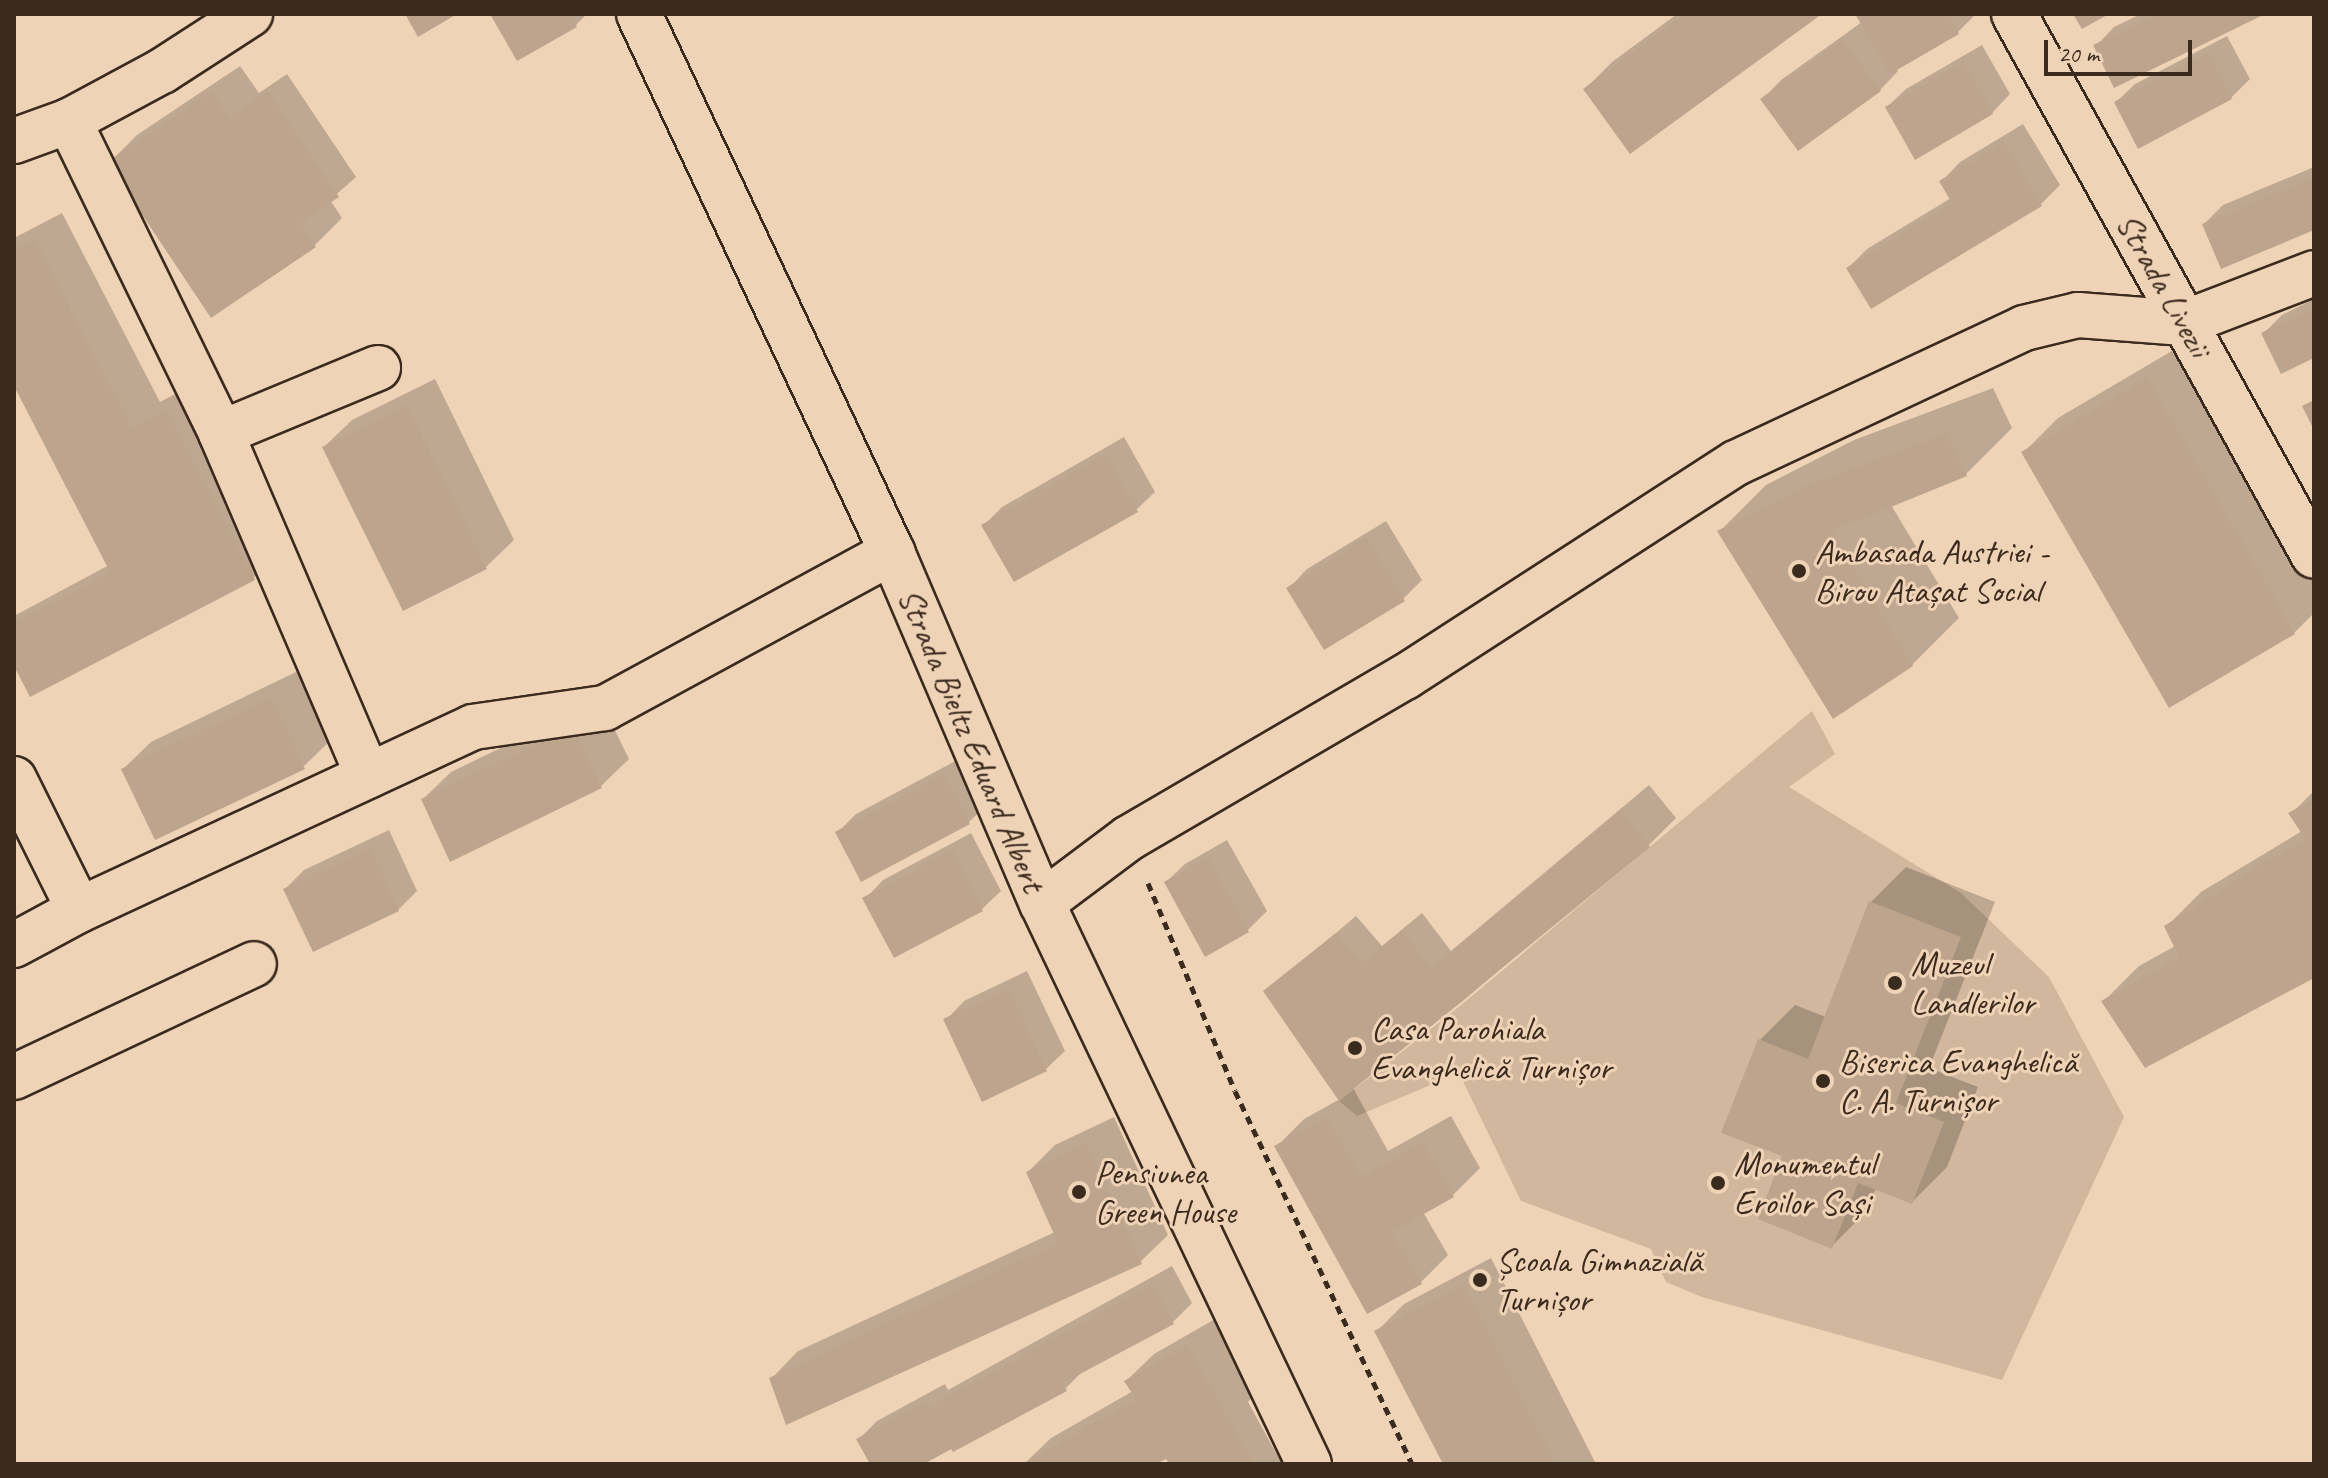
<!DOCTYPE html>
<html>
<head>
<meta charset="utf-8">
<style>
  body { margin:0 }
  #map { position:relative; width:2328px; height:1478px; overflow:hidden; background:#efd3b6; font-family:Caveat,sans-serif }
  div>[style] { position:absolute }
  .green>* { inset:0; background:#d1b79d }
  .shadow>* { inset:0; background:#0003 }
  .building>* { inset:0; background:#bda48c }
  .path>* { height:5px; margin-top:-2.5px; transform-origin:0; background:repeating-linear-gradient(90deg,#3b2a1e 0 8px,transparent 0 14px) }
  .roads { filter:drop-shadow(2px 0 #3b2a1e) drop-shadow(-2px 0 #3b2a1e) drop-shadow(0 2px #3b2a1e) drop-shadow(0 -2px #3b2a1e) }
  .minor>* { height:44px; margin:-22px; padding:0 22px; transform-origin:22px; border-radius:22px; background:#efd3b6 }
  .dots>* { width:22px; height:22px; translate:-50% -50%; box-sizing:border-box; border:4px solid #efd3b6; border-radius:50% }
  span { translate:-50% -50%; white-space:nowrap; text-align:center; line-height:1.15; -webkit-text-stroke:6px #efd3b6; paint-order:stroke }
  .street-label { font-size:34px; color:#3b2a1e }
  .poi-label { font-size:34px; color:#3b2a1e }
  .left { translate:0 -50%; text-align:left }
  .frame { position:absolute; inset:0; border:16px solid #3b2a1e; pointer-events:none }
  .scale { position:absolute; left:2044px; top:40px; width:148px; height:36px; box-sizing:border-box; border:4px solid #3b2a1e; border-top:0; padding-left:10px; font-size:24px; line-height:28px; white-space:nowrap; color:#3b2a1e; -webkit-text-stroke:6px #efd3b6; paint-order:stroke }
</style>
</head>
<body>
<div id="map">
  <div class="green">
    <i style="clip-path:polygon(1812px 711px,1835px 754px,1789px 787px,1961px 893px,2049px 977px,2124px 1117px,2002px 1380px,1702px 1297px,1666px 1282px,1651px 1249px,1521px 1201px,1459px 1073px,1357px 1116px,1339px 1101px,1460px 1006px)"></i>
  </div>
  <div class="shadow">
    <i style="clip-path:polygon(493px 14px,587px 14px,576px 25px,518px 58px)"></i>
    <i style="clip-path:polygon(1677px 14px,1818px 14px,1585px 89px,1612px 62px)"></i>
    <i style="clip-path:polygon(1858px 14px,1976px 14px,1958px 32px,1896px 68px,1898px 71px,1880px 90px,1763px 99px,1781px 80px,1862px 22px)"></i>
    <i style="clip-path:polygon(2141px 14px,2261px 14px,2096px 46px,2114px 27px)"></i>
    <i style="clip-path:polygon(2227px 36px,2250px 79px,2231px 98px,2116px 102px,2135px 84px)"></i>
    <i style="clip-path:polygon(1982px 45px,2010px 94px,1992px 113px,1887px 107px,1906px 89px)"></i>
    <i style="clip-path:polygon(240px 66px,259px 93px,287px 74px,356px 177px,330px 200px,342px 218px,315px 245px,110px 162px,137px 135px)"></i>
    <i style="clip-path:polygon(2023px 124px,2060px 185px,2041px 204px,1871px 306px,1848px 268px,1867px 249px,1951px 198px,1942px 181px,1960px 162px)"></i>
    <i style="clip-path:polygon(2314px 167px,2314px 228px,2204px 224px,2223px 205px)"></i>
    <i style="clip-path:polygon(62px 213px,160px 402px,194px 384px,281px 551px,253px 578px,14px 662px,14px 616px,109px 565px,14px 382px,14px 238px)"></i>
    <i style="clip-path:polygon(2314px 299px,2314px 356px,2264px 333px,2282px 315px)"></i>
    <i style="clip-path:polygon(2182px 345px,2314px 572px,2314px 613px,2294px 633px,2023px 453px,2058px 418px)"></i>
    <i style="clip-path:polygon(435px 379px,514px 540px,486px 567px,404px 608px,324px 447px,352px 420px)"></i>
    <i style="clip-path:polygon(1993px 388px,2012px 428px,1966px 474px,1891px 505px,1959px 618px,1912px 665px,1720px 531px,1766px 485px,1854px 440px)"></i>
    <i style="clip-path:polygon(1124px 437px,1155px 492px,1136px 510px,984px 525px,1002px 507px)"></i>
    <i style="clip-path:polygon(1386px 521px,1422px 580px,1403px 599px,1289px 588px,1307px 569px)"></i>
    <i style="clip-path:polygon(298px 671px,331px 740px,303px 767px,123px 769px,151px 742px)"></i>
    <i style="clip-path:polygon(600px 700px,629px 759px,601px 786px,423px 799px,451px 772px)"></i>
    <i style="clip-path:polygon(963px 757px,988px 804px,969px 822px,861px 880px,837px 833px,856px 814px)"></i>
    <i style="clip-path:polygon(1649px 785px,1676px 818px,1649px 845px,1459px 1004px,1353px 1088px,1388px 1151px,1451px 1116px,1480px 1168px,1453px 1195px,1423px 1212px,1448px 1255px,1420px 1283px,1276px 1147px,1304px 1119px,1340px 1099px,1266px 992px,1356px 916px,1382px 946px,1422px 913px,1451px 951px)"></i>
    <i style="clip-path:polygon(2314px 791px,2314px 976px,2104px 1001px,2139px 966px,2175px 946px,2166px 927px,2201px 892px,2302px 831px,2291px 814px)"></i>
    <i style="clip-path:polygon(389px 830px,417px 891px,398px 910px,285px 889px,304px 870px)"></i>
    <i style="clip-path:polygon(971px 833px,1001px 891px,982px 909px,895px 956px,865px 899px,883px 880px)"></i>
    <i style="clip-path:polygon(1227px 840px,1267px 911px,1248px 930px,1206px 954px,1166px 882px,1185px 864px)"></i>
    <i style="clip-path:polygon(1906px 867px,1995px 902px,1929px 1068px,1978px 1087px,1947px 1167px,1912px 1202px,1876px 1188px,1867px 1211px,1832px 1246px,1785px 1155px,1760px 1040px,1795px 1005px,1826px 1017px,1871px 902px)"></i>
    <i style="clip-path:polygon(1027px 971px,1065px 1051px,1046px 1069px,946px 1020px,964px 1001px)"></i>
    <i style="clip-path:polygon(1114px 1117px,1168px 1235px,1140px 1262px,771px 1379px,798px 1351px,1055px 1232px,1028px 1172px,1055px 1145px)"></i>
    <i style="clip-path:polygon(1491px 1258px,1596px 1464px,1445px 1464px,1377px 1331px,1404px 1304px)"></i>
    <i style="clip-path:polygon(1172px 1266px,1192px 1303px,1173px 1322px,1085px 1369px,1065px 1389px,922px 1464px,872px 1464px,858px 1440px,877px 1421px,945px 1384px,948px 1390px)"></i>
    <i style="clip-path:polygon(1215px 1319px,1256px 1393px,1248px 1402px,1282px 1464px,1171px 1464px,1166px 1456px,1153px 1464px,1024px 1464px,1051px 1438px,1133px 1391px,1126px 1381px,1154px 1354px)"></i>
  </div>
  <div class="building">
    <i style="clip-path:polygon(405px 14px,457px 14px,418px 37px)"></i>
    <i style="clip-path:polygon(490px 14px,570px 14px,577px 27px,517px 61px)"></i>
    <i style="clip-path:polygon(1684px 14px,1822px 14px,1630px 154px,1583px 89px)"></i>
    <i style="clip-path:polygon(1855px 14px,1948px 14px,1959px 34px,1890px 74px)"></i>
    <i style="clip-path:polygon(2073px 14px,2109px 14px,2082px 29px)"></i>
    <i style="clip-path:polygon(2157px 14px,2265px 14px,2114px 88px,2093px 45px)"></i>
    <i style="clip-path:polygon(1843px 39px,1881px 91px,1798px 151px,1760px 99px)"></i>
    <i style="clip-path:polygon(2208px 53px,2232px 99px,2138px 149px,2114px 102px)"></i>
    <i style="clip-path:polygon(1963px 62px,1993px 114px,1915px 160px,1885px 107px)"></i>
    <i style="clip-path:polygon(212px 91px,229px 117px,268px 91px,339px 197px,300px 223px,316px 247px,211px 318px,107px 162px)"></i>
    <i style="clip-path:polygon(2004px 142px,2042px 206px,1871px 309px,1846px 268px,1952px 203px,1939px 181px)"></i>
    <i style="clip-path:polygon(2314px 177px,2314px 230px,2221px 269px,2202px 224px)"></i>
    <i style="clip-path:polygon(34px 239px,132px 428px,166px 410px,255px 580px,30px 697px,14px 666px,14px 622px,110px 572px,14px 386px,14px 250px)"></i>
    <i style="clip-path:polygon(2314px 307px,2314px 358px,2281px 374px,2261px 333px)"></i>
    <i style="clip-path:polygon(2147px 378px,2295px 634px,2169px 708px,2021px 452px)"></i>
    <i style="clip-path:polygon(2314px 400px,2314px 430px,2302px 406px)"></i>
    <i style="clip-path:polygon(407px 405px,487px 569px,403px 611px,322px 447px)"></i>
    <i style="clip-path:polygon(1946px 433px,1967px 476px,1832px 531px,1913px 666px,1833px 719px,1717px 531px,1806px 486px)"></i>
    <i style="clip-path:polygon(1105px 454px,1138px 512px,1014px 582px,981px 525px)"></i>
    <i style="clip-path:polygon(1366px 538px,1405px 601px,1324px 650px,1286px 588px)"></i>
    <i style="clip-path:polygon(271px 697px,305px 769px,155px 840px,121px 769px)"></i>
    <i style="clip-path:polygon(573px 726px,602px 788px,450px 862px,421px 799px)"></i>
    <i style="clip-path:polygon(944px 774px,970px 824px,861px 882px,835px 832px)"></i>
    <i style="clip-path:polygon(2314px 799px,2314px 978px,2145px 1068px,2101px 1001px,2179px 957px,2164px 926px,2265px 862px,2306px 840px,2288px 813px)"></i>
    <i style="clip-path:polygon(1621px 811px,1650px 847px,1339px 1101px,1263px 991px,1336px 933px,1362px 963px,1403px 930px,1431px 968px)"></i>
    <i style="clip-path:polygon(370px 847px,399px 911px,313px 952px,283px 889px)"></i>
    <i style="clip-path:polygon(952px 850px,983px 911px,894px 958px,862px 898px)"></i>
    <i style="clip-path:polygon(1208px 857px,1249px 932px,1205px 957px,1164px 882px)"></i>
    <i style="clip-path:polygon(1869px 901px,1961px 937px,1896px 1103px,1944px 1122px,1912px 1204px,1858px 1183px,1832px 1249px,1758px 1219px,1782px 1156px,1721px 1133px,1758px 1039px,1808px 1059px)"></i>
    <i style="clip-path:polygon(1008px 988px,1047px 1071px,982px 1102px,943px 1019px)"></i>
    <i style="clip-path:polygon(1327px 1117px,1360px 1177px,1423px 1142px,1454px 1197px,1392px 1232px,1422px 1284px,1367px 1314px,1274px 1146px)"></i>
    <i style="clip-path:polygon(1086px 1143px,1142px 1264px,786px 1425px,769px 1378px,1058px 1243px,1026px 1172px)"></i>
    <i style="clip-path:polygon(1153px 1284px,1174px 1324px,1063px 1383px,1067px 1391px,953px 1452px,951px 1449px,924px 1464px,870px 1464px,856px 1439px,926px 1401px,929px 1407px)"></i>
    <i style="clip-path:polygon(1463px 1284px,1555px 1464px,1443px 1464px,1374px 1331px)"></i>
    <i style="clip-path:polygon(1187px 1345px,1254px 1464px,1169px 1464px,1166px 1459px,1156px 1464px,1022px 1464px,1136px 1399px,1124px 1381px)"></i>
  </div>
  <div class="path">
    <i style="left:1148px;top:883px;width:225px;rotate:67.3deg"></i>
    <i style="left:1235px;top:1091px;width:413px;rotate:64.6deg"></i>
  </div>
  <div class="roads">
    <div class="minor">
      <i style="left:639px;top:14px;width:595px;rotate:64.81deg"></i>
      <i style="left:892px;top:552px;width:382px;rotate:66.9deg"></i>
      <i style="left:1042px;top:903px;width:621px;rotate:64.55deg"></i>
      <i style="left:2014px;top:14px;width:619px;rotate:61.04deg"></i>
      <i style="left:69px;top:121px;width:347px;rotate:64deg"></i>
      <i style="left:221px;top:433px;width:170px;rotate:-22.5deg"></i>
      <i style="left:14px;top:141px;width:59px;rotate:-20deg"></i>
      <i style="left:69px;top:121px;width:106px;rotate:-28.3deg"></i>
      <i style="left:162px;top:71px;width:105px;rotate:-32.9deg"></i>
      <i style="left:221px;top:433px;width:373px;rotate:66.8deg"></i>
      <i style="left:14px;top:779px;width:146px;rotate:63.6deg"></i>
      <i style="left:1042px;top:903px;width:109px;rotate:-36.8deg"></i>
      <i style="left:1129px;top:838px;width:320px;rotate:-30.3deg"></i>
      <i style="left:1405px;top:677px;width:394px;rotate:-32.9deg"></i>
      <i style="left:1736px;top:463px;width:318px;rotate:-25.1deg"></i>
      <i style="left:2024px;top:328px;width:56px;rotate:-13.5deg"></i>
      <i style="left:2078px;top:315px;width:106px;rotate:4.3deg"></i>
      <i style="left:2184px;top:323px;width:139px;rotate:-21deg"></i>
      <i style="left:14px;top:945px;width:74px;rotate:-28.3deg"></i>
      <i style="left:79px;top:910px;width:434px;rotate:-24.9deg"></i>
      <i style="left:473px;top:727px;width:133px;rotate:-8.2deg"></i>
      <i style="left:605px;top:708px;width:327px;rotate:-28.5deg"></i>
      <i style="left:14px;top:1077px;width:265px;rotate:-25.2deg"></i>
    </div>
  </div>
  <div class="dots">
    <i style="left:1799px;top:571px;background:#3b2a1e"></i>
    <i style="left:1895px;top:983px;background:#3b2a1e"></i>
    <i style="left:1355px;top:1048px;background:#3b2a1e"></i>
    <i style="left:1823px;top:1081px;background:#3b2a1e"></i>
    <i style="left:1718px;top:1183px;background:#3b2a1e"></i>
    <i style="left:1079px;top:1192px;background:#3b2a1e"></i>
    <i style="left:1480px;top:1280px;background:#3b2a1e"></i>
  </div>
  <div class="street-label">
    <span style="left:2164px;top:285px;rotate:61deg">Strada Livezii</span>
    <span style="left:972px;top:740px;rotate:67deg">Strada Bieltz Eduard Albert</span>
  </div>
  <div class="poi-label">
    <span class="left" style="left:1815px;top:571px">Ambasada Austriei -<br>Birou Atașat Social</span>
    <span class="left" style="left:1911px;top:983px">Muzeul<br>Landlerilor</span>
    <span class="left" style="left:1371px;top:1048px">Casa Parohiala<br>Evanghelică Turnișor</span>
    <span class="left" style="left:1839px;top:1081px">Biserica Evanghelică<br>C. A. Turnișor</span>
    <span class="left" style="left:1734px;top:1183px">Monumentul<br>Eroilor Sași</span>
    <span class="left" style="left:1095px;top:1192px">Pensiunea<br>Green House</span>
    <span class="left" style="left:1496px;top:1280px">Școala Gimnazială<br>Turnișor</span>
  </div>
  <div class="frame"></div>
  <div class="scale">20 m</div>
</div>
</body>
</html>
